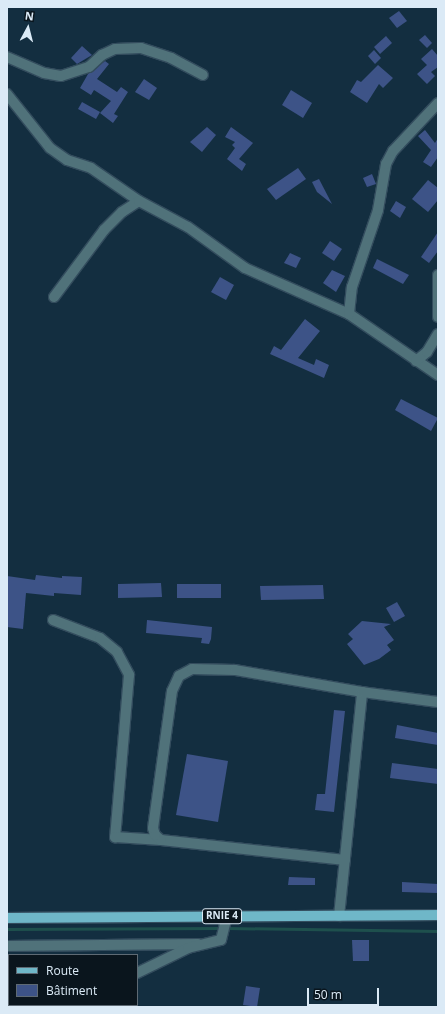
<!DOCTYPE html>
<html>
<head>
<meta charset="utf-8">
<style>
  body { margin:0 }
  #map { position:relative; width:445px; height:1014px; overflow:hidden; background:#132e40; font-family:"Open Sans",sans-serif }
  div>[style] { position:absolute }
  .stream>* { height:3px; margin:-1.5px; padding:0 1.5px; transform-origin:1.5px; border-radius:1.5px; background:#1e504d }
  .building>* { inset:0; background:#3d5387 }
  .roads { filter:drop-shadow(1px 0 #334c5d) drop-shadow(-1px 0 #334c5d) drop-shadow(0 1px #334c5d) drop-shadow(0 -1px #334c5d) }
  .street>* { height:10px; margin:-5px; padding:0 5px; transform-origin:5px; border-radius:5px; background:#50727a }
  .primary>* { height:10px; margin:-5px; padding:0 5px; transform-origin:5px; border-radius:5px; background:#6fb7c8 }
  span { translate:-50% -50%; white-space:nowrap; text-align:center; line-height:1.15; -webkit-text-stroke:4px #0a151d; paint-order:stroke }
  .shield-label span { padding:1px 3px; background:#0a151d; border:1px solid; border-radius:3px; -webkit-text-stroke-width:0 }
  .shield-label { font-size:10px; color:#dbeaf6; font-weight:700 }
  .frame { position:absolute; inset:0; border:8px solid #dbeaf6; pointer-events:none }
  .legend { position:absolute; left:8px; top:954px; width:130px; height:52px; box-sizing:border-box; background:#0a151d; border:1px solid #5e6a74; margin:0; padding:5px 7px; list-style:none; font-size:12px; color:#dbeaf6 }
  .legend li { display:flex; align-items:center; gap:8px; height:20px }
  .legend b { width:20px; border:1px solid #5e6a74 }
  .north { position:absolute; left:8px; top:8px; width:40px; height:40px; -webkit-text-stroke:3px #0a151d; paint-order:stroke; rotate:7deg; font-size:11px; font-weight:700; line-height:16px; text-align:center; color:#dbeaf6 }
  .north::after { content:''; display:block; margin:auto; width:14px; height:18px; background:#dbeaf6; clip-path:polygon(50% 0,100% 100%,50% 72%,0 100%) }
  .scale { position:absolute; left:307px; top:988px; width:72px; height:18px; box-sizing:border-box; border:2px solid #dbeaf6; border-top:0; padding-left:5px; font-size:12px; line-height:14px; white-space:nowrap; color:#dbeaf6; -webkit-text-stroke:3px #0a151d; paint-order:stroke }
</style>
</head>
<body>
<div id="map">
  <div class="stream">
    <i style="left:227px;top:928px;width:211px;rotate:0.8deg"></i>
    <i style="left:7px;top:929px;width:214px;rotate:-0.3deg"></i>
  </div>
  <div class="building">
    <i style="clip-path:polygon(399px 11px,407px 21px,397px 28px,389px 18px)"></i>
    <i style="clip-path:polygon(425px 35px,432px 43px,427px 48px,419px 40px)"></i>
    <i style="clip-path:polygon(386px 36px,392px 43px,380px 54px,374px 47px)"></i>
    <i style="clip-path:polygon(82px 46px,92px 55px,77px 64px,71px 58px)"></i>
    <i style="clip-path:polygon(432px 49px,438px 56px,438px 67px,431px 72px,435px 76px,427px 84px,417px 74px,427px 65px,421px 59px)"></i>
    <i style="clip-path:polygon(374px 50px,381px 58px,375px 64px,368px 56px)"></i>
    <i style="clip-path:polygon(105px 61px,109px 64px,97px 79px,117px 92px,121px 87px,128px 92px,114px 114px,118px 116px,113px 123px,100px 113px,111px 101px,94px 90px,91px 95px,80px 88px,88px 74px)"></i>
    <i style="clip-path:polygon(378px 65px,393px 78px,383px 88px,379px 84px,367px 103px,350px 92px,357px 80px,361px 82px)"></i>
    <i style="clip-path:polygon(144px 79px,157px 88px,149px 100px,135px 92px)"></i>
    <i style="clip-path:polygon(291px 90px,312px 103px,303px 118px,282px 105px)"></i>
    <i style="clip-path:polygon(82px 102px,100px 112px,96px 119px,78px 109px)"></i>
    <i style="clip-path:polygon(207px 127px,216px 135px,202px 152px,190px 142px)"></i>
    <i style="clip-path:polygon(231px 127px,253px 143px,239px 159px,246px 164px,242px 171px,227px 159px,235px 148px,232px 145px,235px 142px,225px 137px)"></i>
    <i style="clip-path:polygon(425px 130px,435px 143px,438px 138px,438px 157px,431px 167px,423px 162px,431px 150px,418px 136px)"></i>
    <i style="clip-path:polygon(298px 168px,306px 179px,276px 200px,267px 189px)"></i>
    <i style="clip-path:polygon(372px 174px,376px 184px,367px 187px,363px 178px)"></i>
    <i style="clip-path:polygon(319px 179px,332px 204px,317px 192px,312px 182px)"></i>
    <i style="clip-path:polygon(428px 180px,438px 188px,438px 200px,428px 212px,412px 199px)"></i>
    <i style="clip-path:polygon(396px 201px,406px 207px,400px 218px,390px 211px)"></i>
    <i style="clip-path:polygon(438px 232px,438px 251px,429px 263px,421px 257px)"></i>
    <i style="clip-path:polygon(330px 241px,342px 249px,334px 261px,322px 253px)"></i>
    <i style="clip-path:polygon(290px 253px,301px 258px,296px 268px,284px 263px)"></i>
    <i style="clip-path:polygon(377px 259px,409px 275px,403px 284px,373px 268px)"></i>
    <i style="clip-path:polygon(332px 270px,345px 276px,336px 292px,323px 283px)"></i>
    <i style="clip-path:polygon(220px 277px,234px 285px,226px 300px,211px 292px)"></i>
    <i style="clip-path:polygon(305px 319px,320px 331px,298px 358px,314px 365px,316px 359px,329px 365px,324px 378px,270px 354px,274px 346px,281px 350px)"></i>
    <i style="clip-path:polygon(401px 399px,438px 418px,431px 431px,395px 410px)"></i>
    <i style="clip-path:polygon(36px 575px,62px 578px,62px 576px,82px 577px,81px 595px,54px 593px,54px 596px,26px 593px,23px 629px,7px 627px,7px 576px,35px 580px)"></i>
    <i style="clip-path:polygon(161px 583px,162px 597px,118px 598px,118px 584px)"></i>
    <i style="clip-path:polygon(177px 584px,221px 584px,221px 598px,177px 598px)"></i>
    <i style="clip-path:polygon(323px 585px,324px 599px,261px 600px,260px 586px)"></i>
    <i style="clip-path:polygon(397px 602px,405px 616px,394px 622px,386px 608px)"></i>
    <i style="clip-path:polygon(147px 620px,212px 627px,211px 639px,209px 644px,201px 643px,202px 638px,146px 633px)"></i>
    <i style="clip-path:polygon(362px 621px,391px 624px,384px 627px,394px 640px,387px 645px,391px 650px,379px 659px,364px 665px,347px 644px,353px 639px,348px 634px)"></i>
    <i style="clip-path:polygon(334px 710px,345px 711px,334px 812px,315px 810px,317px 794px,325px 794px)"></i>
    <i style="clip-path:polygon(397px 725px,438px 733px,438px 745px,395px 738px)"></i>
    <i style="clip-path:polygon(187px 754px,228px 761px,218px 822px,176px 815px)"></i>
    <i style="clip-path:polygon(392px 763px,438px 769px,438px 784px,390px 778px)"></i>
    <i style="clip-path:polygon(289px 877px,315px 878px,315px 885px,288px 885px)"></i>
    <i style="clip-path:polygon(402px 882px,438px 884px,438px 893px,402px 892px)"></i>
    <i style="clip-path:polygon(352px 940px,369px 940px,369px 961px,353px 961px)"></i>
    <i style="clip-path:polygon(246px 986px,260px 988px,257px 1007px,243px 1005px)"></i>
  </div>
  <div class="roads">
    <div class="street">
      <i style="left:7px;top:57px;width:40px;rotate:23.4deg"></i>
      <i style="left:44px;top:73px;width:17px;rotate:10deg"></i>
      <i style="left:61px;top:76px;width:29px;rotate:-18deg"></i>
      <i style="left:89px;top:67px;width:18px;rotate:-43deg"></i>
      <i style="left:102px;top:55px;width:14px;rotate:-25deg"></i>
      <i style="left:115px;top:49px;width:26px;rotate:-2deg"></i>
      <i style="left:141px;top:48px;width:32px;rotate:18deg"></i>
      <i style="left:171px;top:58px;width:36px;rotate:28deg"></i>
      <i style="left:7px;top:94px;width:69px;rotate:51.5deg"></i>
      <i style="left:50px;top:148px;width:21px;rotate:35deg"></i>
      <i style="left:67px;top:160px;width:25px;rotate:18deg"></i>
      <i style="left:91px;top:168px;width:58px;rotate:34.5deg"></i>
      <i style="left:438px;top:275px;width:42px;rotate:90deg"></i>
      <i style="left:54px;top:297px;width:84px;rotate:-53.3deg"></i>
      <i style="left:104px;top:230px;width:25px;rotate:-45deg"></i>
      <i style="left:122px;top:212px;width:20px;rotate:-33deg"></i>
      <i style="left:139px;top:201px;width:55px;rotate:28deg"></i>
      <i style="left:188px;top:227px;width:70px;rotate:35.7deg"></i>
      <i style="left:245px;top:268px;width:114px;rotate:23.9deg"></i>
      <i style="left:349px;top:314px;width:108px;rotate:34.4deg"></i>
      <i style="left:349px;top:314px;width:27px;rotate:-84deg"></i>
      <i style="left:352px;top:287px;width:81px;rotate:-71.3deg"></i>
      <i style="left:378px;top:210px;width:47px;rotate:-80.1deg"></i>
      <i style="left:386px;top:164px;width:15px;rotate:-62deg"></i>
      <i style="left:393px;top:151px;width:66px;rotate:-46.8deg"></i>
      <i style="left:416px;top:361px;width:14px;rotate:-39deg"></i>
      <i style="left:427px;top:352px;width:21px;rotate:-59deg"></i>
      <i style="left:53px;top:620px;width:50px;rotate:21deg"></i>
      <i style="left:100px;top:638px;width:22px;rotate:39deg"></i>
      <i style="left:117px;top:652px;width:26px;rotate:62deg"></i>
      <i style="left:129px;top:675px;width:163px;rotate:94.9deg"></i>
      <i style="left:115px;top:837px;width:46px;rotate:3.7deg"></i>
      <i style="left:345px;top:860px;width:185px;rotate:-173.8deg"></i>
      <i style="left:161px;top:840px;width:8px;rotate:-140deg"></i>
      <i style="left:155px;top:835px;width:7px;rotate:-106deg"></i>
      <i style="left:153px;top:828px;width:138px;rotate:-82.1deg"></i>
      <i style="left:172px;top:691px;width:17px;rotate:-65deg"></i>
      <i style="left:179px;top:676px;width:15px;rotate:-28deg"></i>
      <i style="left:192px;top:669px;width:43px;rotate:1.3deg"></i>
      <i style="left:235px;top:670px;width:129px;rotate:9.8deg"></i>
      <i style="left:339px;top:916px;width:225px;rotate:-84.1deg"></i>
      <i style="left:362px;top:692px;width:77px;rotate:7.5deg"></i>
      <i style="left:7px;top:946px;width:191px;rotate:-0.6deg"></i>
      <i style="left:137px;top:973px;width:57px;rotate:-26.1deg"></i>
      <i style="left:188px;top:948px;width:34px;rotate:-14deg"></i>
      <i style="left:221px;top:940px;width:25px;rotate:-76deg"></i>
      <i style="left:113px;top:1007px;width:2px;rotate:-90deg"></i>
    </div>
    <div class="primary">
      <i style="left:7px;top:918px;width:431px;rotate:-0.4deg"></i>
    </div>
  </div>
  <div class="shield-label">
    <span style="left:222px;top:916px">RNIE 4</span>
  </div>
  <div class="frame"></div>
  <ul class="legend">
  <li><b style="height:5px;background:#6fb7c8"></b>Route</li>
  <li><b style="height:11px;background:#3d5387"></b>Bâtiment</li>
  </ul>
  <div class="north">N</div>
  <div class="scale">50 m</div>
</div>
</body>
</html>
